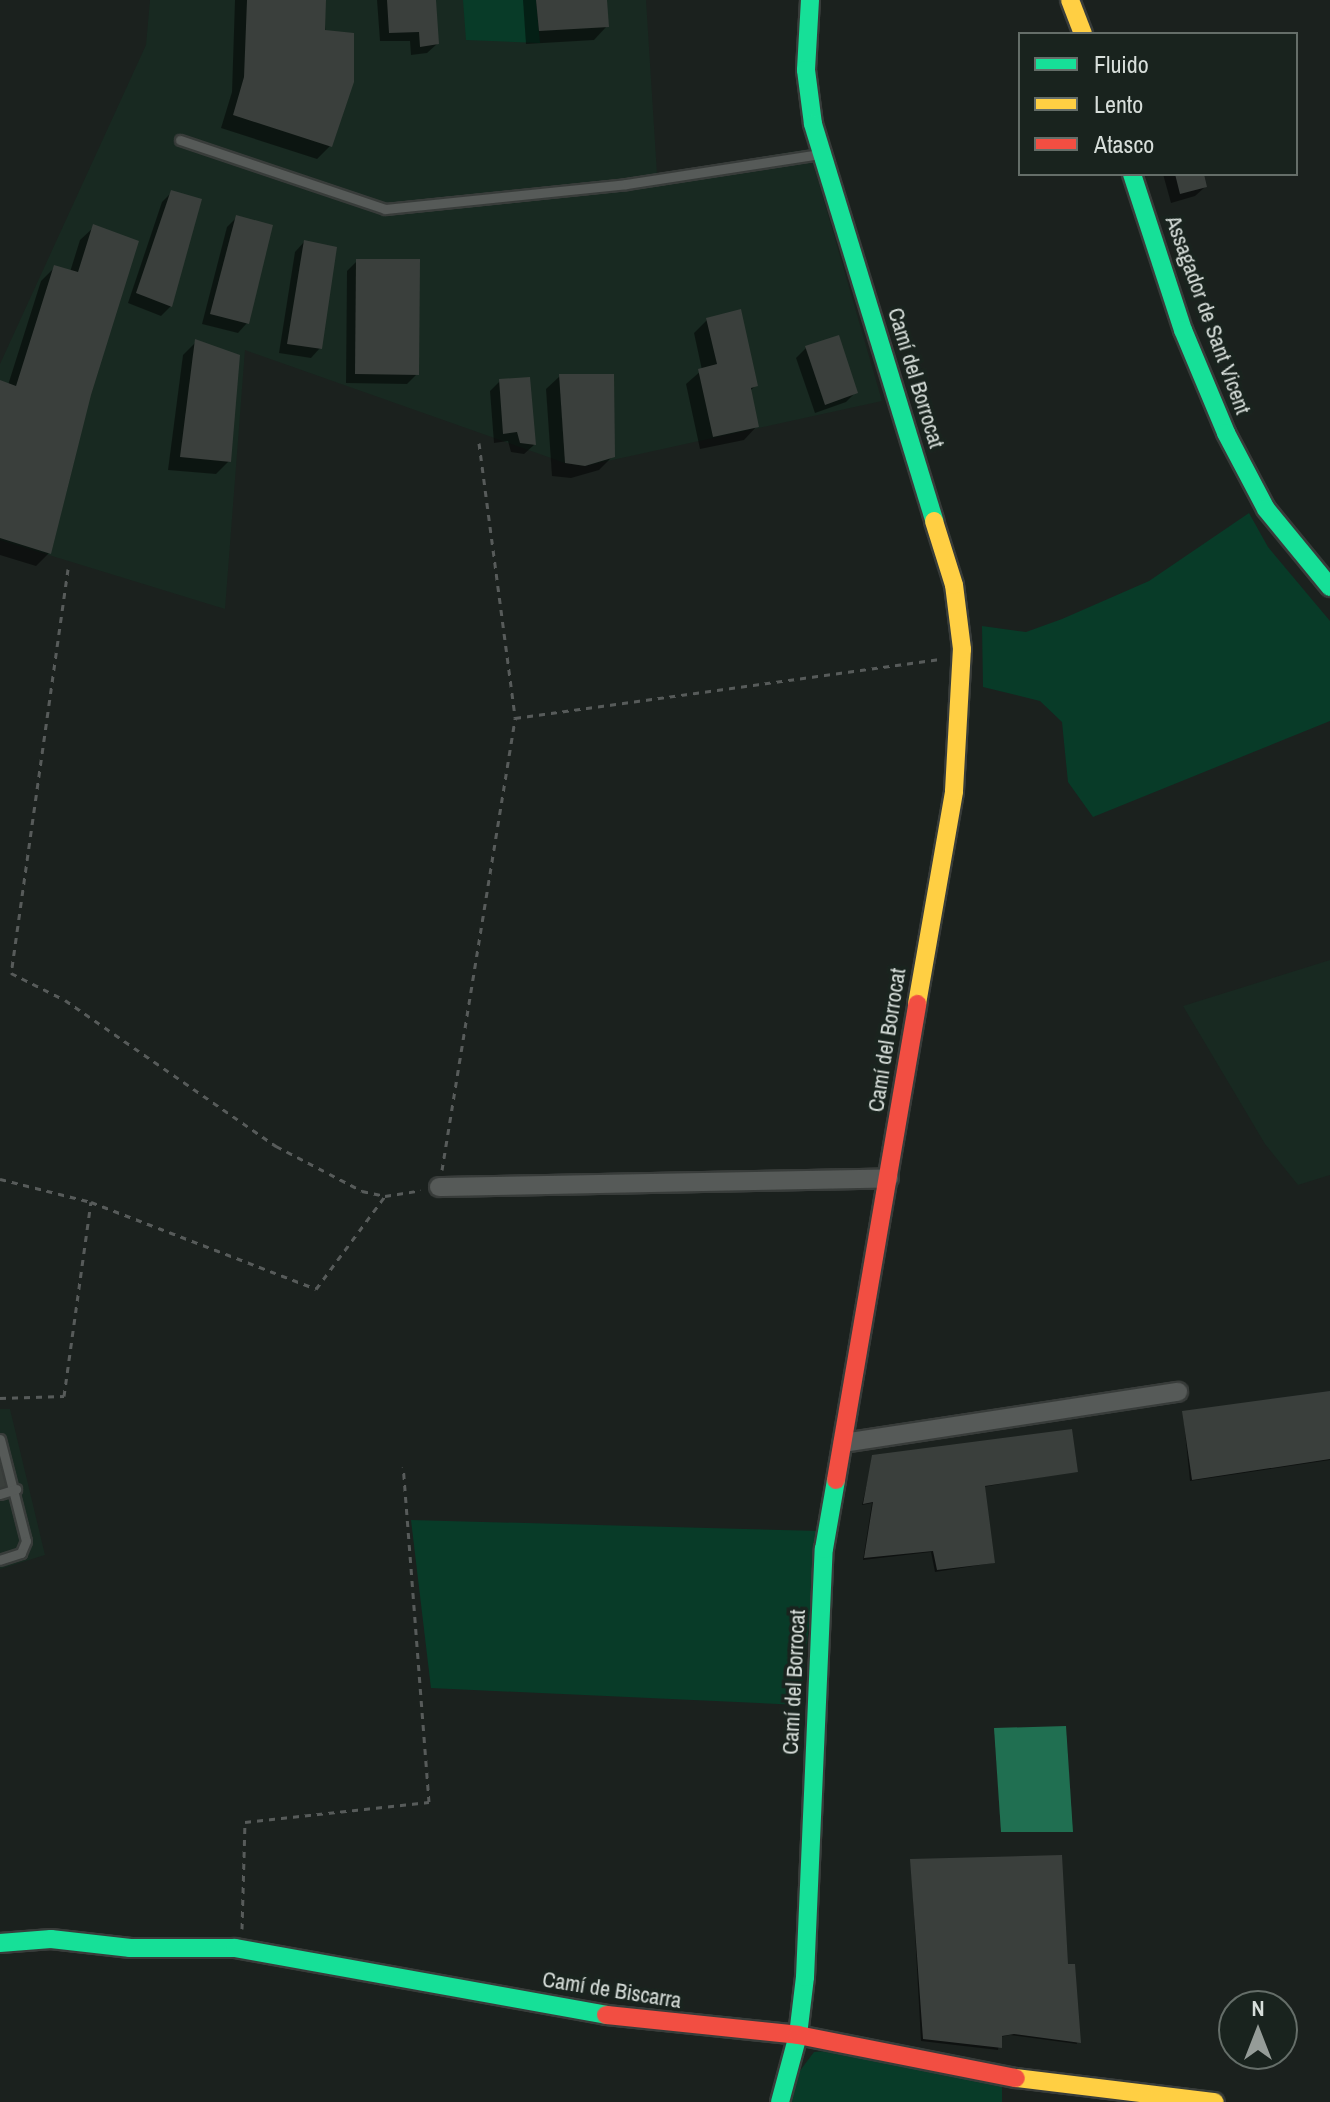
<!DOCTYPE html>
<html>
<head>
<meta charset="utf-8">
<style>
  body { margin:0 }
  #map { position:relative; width:1330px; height:2102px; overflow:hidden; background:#1b211e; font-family:"Archivo Narrow",sans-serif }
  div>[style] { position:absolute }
  .built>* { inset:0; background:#182921 }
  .green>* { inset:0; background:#083b28 }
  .water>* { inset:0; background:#206f51 }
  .shadow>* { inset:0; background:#0007 }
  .building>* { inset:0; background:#3a3f3c }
  .path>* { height:3px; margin-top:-1.5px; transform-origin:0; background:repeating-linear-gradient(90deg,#575b5a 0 6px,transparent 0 12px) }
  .roads { filter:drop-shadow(2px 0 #383c3a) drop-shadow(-2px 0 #383c3a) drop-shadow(0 2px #383c3a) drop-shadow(0 -2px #383c3a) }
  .lane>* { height:9px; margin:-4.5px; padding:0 4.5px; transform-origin:4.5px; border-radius:4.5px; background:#565a58 }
  .street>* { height:18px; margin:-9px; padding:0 9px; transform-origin:9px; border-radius:9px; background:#565a58 }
  .fast>* { height:18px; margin:-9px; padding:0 9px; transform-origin:9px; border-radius:9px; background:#16e098 }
  .slow>* { height:18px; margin:-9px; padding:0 9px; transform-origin:9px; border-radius:9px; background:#ffcf43 }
  .jam>* { height:18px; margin:-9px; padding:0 9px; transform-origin:9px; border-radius:9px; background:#f24e42 }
  span { translate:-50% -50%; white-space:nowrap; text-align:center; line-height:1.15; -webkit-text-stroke:7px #19231e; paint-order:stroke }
  .street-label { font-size:22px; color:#d7deda }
  .legend { position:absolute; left:1018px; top:32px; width:280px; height:144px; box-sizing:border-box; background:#19231e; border:2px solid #656e69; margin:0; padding:10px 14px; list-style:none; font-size:24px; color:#d7deda }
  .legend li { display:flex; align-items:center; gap:16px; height:40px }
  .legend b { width:40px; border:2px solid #656e69 }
  .north { position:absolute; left:1218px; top:1990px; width:80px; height:80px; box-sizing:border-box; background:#19231e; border:2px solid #656e69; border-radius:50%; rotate:0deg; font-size:22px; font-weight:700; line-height:32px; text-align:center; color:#d7deda }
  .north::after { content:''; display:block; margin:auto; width:28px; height:36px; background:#959c98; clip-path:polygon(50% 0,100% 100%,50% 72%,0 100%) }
</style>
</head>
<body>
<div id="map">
  <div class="built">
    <i style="clip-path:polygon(150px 0,646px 0,657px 174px,809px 149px,882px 401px,585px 466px,565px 463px,245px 350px,225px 609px,0 540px,0 364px,146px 45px)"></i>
    <i style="clip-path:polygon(1330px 960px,1330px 1175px,1298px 1185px,1265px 1144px,1183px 1006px)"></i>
    <i style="clip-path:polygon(0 1409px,10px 1409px,45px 1555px,0 1569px)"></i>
  </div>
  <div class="green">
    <i style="clip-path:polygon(463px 0,536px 0,540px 43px,466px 40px)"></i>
    <i style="clip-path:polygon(1249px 513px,1268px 547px,1330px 621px,1330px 721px,1093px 817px,1068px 782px,1062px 722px,1040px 701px,983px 687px,982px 626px,1026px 632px,1062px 619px,1149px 581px)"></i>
    <i style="clip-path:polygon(411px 1520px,820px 1531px,800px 1705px,431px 1688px)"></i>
    <i style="clip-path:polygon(826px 2051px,1002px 2085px,1002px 2102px,790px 2102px,799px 2072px,814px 2052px)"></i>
  </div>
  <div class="water">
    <i style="clip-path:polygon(1066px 1726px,1073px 1832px,1001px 1832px,994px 1728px)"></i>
  </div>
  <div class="shadow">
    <i style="clip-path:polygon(235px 0,324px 0,330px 146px,317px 159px,221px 128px,232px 92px)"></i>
    <i style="clip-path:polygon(377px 0,434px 0,437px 44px,427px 53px,411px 55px,410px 41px,380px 41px)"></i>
    <i style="clip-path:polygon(523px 0,605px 0,607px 26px,594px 40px,526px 44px)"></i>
    <i style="clip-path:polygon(1163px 174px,1202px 174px,1205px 187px,1195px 196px,1171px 203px)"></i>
    <i style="clip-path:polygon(172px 192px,171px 306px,161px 316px,128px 303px,162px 202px)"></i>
    <i style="clip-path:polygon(237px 217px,247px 323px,238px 333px,202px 324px,227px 227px)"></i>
    <i style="clip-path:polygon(94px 227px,89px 395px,49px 553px,36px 566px,0 555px,0 382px,8px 385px,41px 281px,54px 268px,70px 272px,80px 240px)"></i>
    <i style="clip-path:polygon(304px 242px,320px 348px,311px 358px,279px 353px,295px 252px)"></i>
    <i style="clip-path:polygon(357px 261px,417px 374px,407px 384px,346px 383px,347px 271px)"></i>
    <i style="clip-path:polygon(707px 320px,756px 385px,750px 391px,757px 426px,744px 440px,700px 449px,686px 384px,702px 370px,694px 333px)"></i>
    <i style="clip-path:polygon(196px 342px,229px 461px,216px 474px,168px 470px,183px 355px)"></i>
    <i style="clip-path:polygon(806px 348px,856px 392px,846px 402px,815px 413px,796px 358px)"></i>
    <i style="clip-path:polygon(560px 376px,613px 456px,599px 470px,571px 478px,552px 476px,546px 389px)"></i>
    <i style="clip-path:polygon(500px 381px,534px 445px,524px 454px,511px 452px,508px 441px,494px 443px,490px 391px)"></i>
    <i style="clip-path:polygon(1330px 1393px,1330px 1460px,1190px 1481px,1183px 1413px)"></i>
    <i style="clip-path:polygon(873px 1457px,1076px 1471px,983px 1487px,993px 1563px,935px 1572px,931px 1552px,863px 1560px,872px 1503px,862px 1505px)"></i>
    <i style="clip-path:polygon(911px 1861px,1066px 1966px,1077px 2044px,1010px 2035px,1000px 2037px,998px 2050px,921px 2041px)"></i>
  </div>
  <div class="building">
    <i style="clip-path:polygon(247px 0,326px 0,325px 30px,354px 33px,354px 82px,332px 147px,233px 115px,244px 77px)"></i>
    <i style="clip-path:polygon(387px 0,436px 0,439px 44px,420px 47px,419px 32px,389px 33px)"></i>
    <i style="clip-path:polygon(536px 0,607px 0,609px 27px,539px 31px)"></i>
    <i style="clip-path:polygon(1175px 174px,1204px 174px,1207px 187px,1180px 194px)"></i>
    <i style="clip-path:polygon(171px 190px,202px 199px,172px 307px,136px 293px)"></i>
    <i style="clip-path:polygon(236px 215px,273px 225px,249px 324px,210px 314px)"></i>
    <i style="clip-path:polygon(93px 224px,139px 241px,91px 395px,51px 554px,0 538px,0 380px,16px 386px,54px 265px,78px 272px)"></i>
    <i style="clip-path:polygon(304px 240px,337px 247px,322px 349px,287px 344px)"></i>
    <i style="clip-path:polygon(356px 259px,420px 259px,419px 375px,355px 374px)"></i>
    <i style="clip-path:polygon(741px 309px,758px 386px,751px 388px,759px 427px,713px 437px,698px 369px,717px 364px,706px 318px)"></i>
    <i style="clip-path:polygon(839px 335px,858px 393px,825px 405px,805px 346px)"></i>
    <i style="clip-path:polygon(195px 339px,240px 355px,231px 462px,180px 457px)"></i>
    <i style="clip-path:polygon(559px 374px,614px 374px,615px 457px,585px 466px,565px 463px)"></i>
    <i style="clip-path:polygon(530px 377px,536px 445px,520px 443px,517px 432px,503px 434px,499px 379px)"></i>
    <i style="clip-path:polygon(1330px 1391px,1330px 1459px,1192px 1480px,1182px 1411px)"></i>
    <i style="clip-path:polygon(1072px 1429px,1078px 1472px,985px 1486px,995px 1563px,937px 1570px,933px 1551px,864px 1558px,873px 1502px,863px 1504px,872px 1455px)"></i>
    <i style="clip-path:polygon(0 1460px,9px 1486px,0 1489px)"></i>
    <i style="clip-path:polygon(1062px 1855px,1068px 1964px,1075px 1964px,1081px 2043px,1014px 2034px,1002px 2036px,1002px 2048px,923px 2039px,910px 1859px)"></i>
  </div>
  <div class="path">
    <i style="left:479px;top:443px;width:277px;rotate:82.5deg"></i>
    <i style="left:68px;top:569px;width:408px;rotate:98deg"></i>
    <i style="left:11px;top:973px;width:60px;rotate:26.6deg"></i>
    <i style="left:65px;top:1000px;width:257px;rotate:34.7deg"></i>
    <i style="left:276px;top:1146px;width:97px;rotate:27.6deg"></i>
    <i style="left:362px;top:1191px;width:24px;rotate:12deg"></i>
    <i style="left:385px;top:1196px;width:36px;rotate:-9deg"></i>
    <i style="left:442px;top:1170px;width:458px;rotate:-80.8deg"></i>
    <i style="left:515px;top:718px;width:431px;rotate:-7.9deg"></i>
    <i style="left:0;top:1179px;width:94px;rotate:14.2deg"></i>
    <i style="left:91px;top:1202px;width:241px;rotate:21.1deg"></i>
    <i style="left:316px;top:1289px;width:116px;rotate:-53.4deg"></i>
    <i style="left:0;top:1398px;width:64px;rotate:-1.8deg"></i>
    <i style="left:64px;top:1396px;width:196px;rotate:-82.1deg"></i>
    <i style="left:242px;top:1929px;width:107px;rotate:-88.4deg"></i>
    <i style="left:245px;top:1822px;width:185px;rotate:-6.2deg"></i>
    <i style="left:429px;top:1802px;width:336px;rotate:-94.4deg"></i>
  </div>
  <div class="roads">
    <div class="lane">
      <i style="left:180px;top:140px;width:216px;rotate:18.6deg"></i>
      <i style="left:385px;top:209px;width:242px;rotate:-5.9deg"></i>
      <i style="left:626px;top:184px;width:195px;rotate:-8.8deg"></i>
      <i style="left:0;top:1439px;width:105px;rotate:75.7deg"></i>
      <i style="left:26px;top:1541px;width:13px;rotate:113deg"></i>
      <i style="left:21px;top:1553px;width:22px;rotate:162deg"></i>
      <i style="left:0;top:1494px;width:17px;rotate:-17deg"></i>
    </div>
    <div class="street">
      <i style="left:439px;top:1187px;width:450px;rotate:-1.1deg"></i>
      <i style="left:843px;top:1443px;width:339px;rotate:-8.7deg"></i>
    </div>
    <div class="fast">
      <i style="left:810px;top:0;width:70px;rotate:93.3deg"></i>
      <i style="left:806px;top:70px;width:54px;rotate:82.6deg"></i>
      <i style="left:813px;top:124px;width:415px;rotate:73deg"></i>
      <i style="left:1132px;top:174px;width:164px;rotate:71.9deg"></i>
      <i style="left:1183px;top:330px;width:112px;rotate:67.3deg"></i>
      <i style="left:1226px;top:433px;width:86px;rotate:62.2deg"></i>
      <i style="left:1266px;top:509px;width:101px;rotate:50.6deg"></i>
      <i style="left:0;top:1943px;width:51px;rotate:-4.5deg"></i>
      <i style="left:51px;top:1939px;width:80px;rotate:6.5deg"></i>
      <i style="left:130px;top:1948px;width:105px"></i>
      <i style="left:235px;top:1948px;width:377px;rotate:10.2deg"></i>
      <i style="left:780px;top:2102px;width:69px;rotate:-75deg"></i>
      <i style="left:798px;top:2035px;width:58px;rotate:-83.1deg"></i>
      <i style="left:805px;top:1977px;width:428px;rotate:-87.5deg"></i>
      <i style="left:824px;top:1549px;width:70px;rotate:-80.1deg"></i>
    </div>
    <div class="slow">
      <i style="left:1070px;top:0;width:36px;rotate:69deg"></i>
      <i style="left:917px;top:1004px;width:216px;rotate:-80.1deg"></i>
      <i style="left:954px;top:791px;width:142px;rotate:-86.8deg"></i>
      <i style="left:962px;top:649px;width:64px;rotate:-97.1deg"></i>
      <i style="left:954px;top:585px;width:67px;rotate:-107.4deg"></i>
      <i style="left:1016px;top:2078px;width:200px;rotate:6.9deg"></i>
    </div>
    <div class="jam">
      <i style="left:836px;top:1480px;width:483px;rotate:-80.3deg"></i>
      <i style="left:606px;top:2015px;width:193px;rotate:5.9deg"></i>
      <i style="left:798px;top:2035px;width:222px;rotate:11.2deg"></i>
    </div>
  </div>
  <div class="street-label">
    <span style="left:1208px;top:315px;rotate:70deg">Assagador de Sant Vicent</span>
    <span style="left:916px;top:378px;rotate:73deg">Camí del Borrocat</span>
    <span style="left:887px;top:1040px;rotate:-81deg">Camí del Borrocat</span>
    <span style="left:794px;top:1682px;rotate:-87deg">Camí del Borrocat</span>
    <span style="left:612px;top:1990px;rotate:9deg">Camí de Biscarra</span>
  </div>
  <ul class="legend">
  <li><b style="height:10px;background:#16e098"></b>Fluido</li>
  <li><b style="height:10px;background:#ffcf43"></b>Lento</li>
  <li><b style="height:10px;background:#f24e42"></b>Atasco</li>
  </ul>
  <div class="north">N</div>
</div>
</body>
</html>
